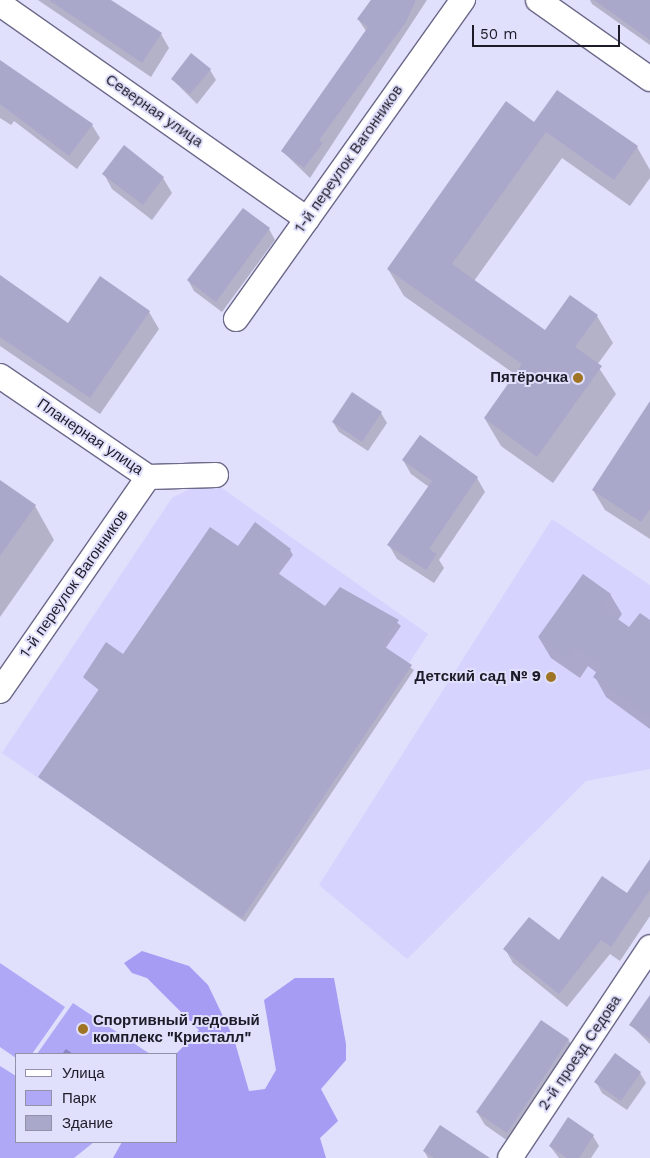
<!DOCTYPE html>
<html>
<head>
<meta charset="utf-8">
<style>
  body { margin:0 }
  #map { position:relative; width:650px; height:1158px; overflow:hidden; background:#e0dffc; font-family:"Work Sans",sans-serif }
  div>[style] { position:absolute }
  .built>* { inset:0; background:#d6d3fe }
  .green>* { inset:0; background:#afa8f7 }
  .forest>* { inset:0; background:#a69cf4 }
  .shadow>* { inset:0; background:#0003 }
  .building>* { inset:0; background:#aaa8ca }
  .roads { filter:drop-shadow(1px 0 #6c6989) drop-shadow(-1px 0 #6c6989) drop-shadow(0 1px #6c6989) drop-shadow(0 -1px #6c6989) }
  .minor>* { height:24px; margin:-12px; padding:0 12px; transform-origin:12px; border-radius:12px; background:#fff }
  .dots>* { width:14px; height:14px; translate:-50% -50%; box-sizing:border-box; border:2px solid #e0dffc; border-radius:50% }
  span { translate:-50% -50%; white-space:nowrap; text-align:center; line-height:1.15; -webkit-text-stroke:4px #e0dffc; paint-order:stroke }
  .street-label { font-size:15px; color:#1c1b27 }
  .poi-label { font-size:15px; color:#1c1b27; font-weight:700 }
  .right { translate:-100% -50%; text-align:right }
  .left { translate:0 -50%; text-align:left }
  .legend { position:absolute; left:15px; top:1053px; width:162px; height:90px; box-sizing:border-box; background:#e0dffc; border:1px solid #9291a7; margin:0; padding:6px 9px; list-style:none; font-size:15px; color:#1c1b27 }
  .legend li { display:flex; align-items:center; gap:10px; height:25px }
  .legend b { width:25px; border:1px solid #9291a7 }
  .scale { position:absolute; left:472px; top:25px; width:148px; height:22px; box-sizing:border-box; border:2px solid #1c1b27; border-top:0; padding-left:6px; font-size:15px; line-height:18px; white-space:nowrap; color:#1c1b27; -webkit-text-stroke:4px #e0dffc; paint-order:stroke }
</style>
</head>
<body>
<div id="map">
  <div class="built">
    <i style="clip-path:polygon(209px 479px,428px 634px,242px 918px,2px 753px,172px 498px)"></i>
    <i style="clip-path:polygon(552px 519px,650px 585px,650px 769px,586px 781px,407px 959px,319px 885px)"></i>
  </div>
  <div class="green">
    <i style="clip-path:polygon(0 963px,65px 1007px,32px 1054px,16px 1054px,16px 1058px,0 1047px)"></i>
    <i style="clip-path:polygon(73px 1003px,150px 1054px,37px 1054px)"></i>
    <i style="clip-path:polygon(0 1066px,16px 1076px,16px 1142px,94px 1142px,74px 1158px,0 1158px)"></i>
  </div>
  <div class="forest">
    <i style="clip-path:polygon(142px 951px,189px 966px,208px 985px,234px 1039px,249px 1091px,265px 1089px,276px 1070px,264px 1000px,295px 978px,334px 978px,346px 1044px,346px 1060px,321px 1089px,338px 1121px,320px 1138px,326px 1158px,113px 1158px,122px 1142px,176px 1142px,176px 1054px,199px 1030px,147px 978px,132px 973px,124px 963px)"></i>
  </div>
  <div class="shadow">
    <i style="clip-path:polygon(38px 0,109px 0,161px 34px,169px 48px,151px 77px)"></i>
    <i style="clip-path:polygon(371px 0,427px 0,310px 178px,282px 151px,366px 31px,358px 19px)"></i>
    <i style="clip-path:polygon(590px 0,650px 0,650px 45px,592px 4px)"></i>
    <i style="clip-path:polygon(0 62px,92px 125px,100px 138px,77px 169px,14px 121px,11px 125px,0 118px)"></i>
    <i style="clip-path:polygon(210px 70px,216px 80px,197px 104px,172px 79px)"></i>
    <i style="clip-path:polygon(535px 123px,637px 147px,650px 170px,650px 178px,630px 206px,562px 158px,474px 281px,545px 331px,597px 316px,613px 343px,597px 365px,616px 394px,553px 483px,501px 446px,485px 419px,516px 375px,404px 296px,388px 269px)"></i>
    <i style="clip-path:polygon(104px 174px,163px 178px,172px 193px,152px 220px,112px 189px)"></i>
    <i style="clip-path:polygon(269px 229px,275px 240px,222px 312px,194px 291px,188px 280px)"></i>
    <i style="clip-path:polygon(0 284px,68px 325px,149px 312px,159px 329px,100px 414px,0 346px)"></i>
    <i style="clip-path:polygon(650px 410px,650px 539px,605px 510px,593px 490px)"></i>
    <i style="clip-path:polygon(381px 413px,387px 423px,368px 451px,339px 432px,333px 422px)"></i>
    <i style="clip-path:polygon(403px 460px,477px 478px,485px 492px,439px 560px,444px 568px,434px 583px,397px 559px,389px 545px,429px 487px,411px 474px)"></i>
    <i style="clip-path:polygon(0 482px,35px 506px,54px 540px,0 617px)"></i>
    <i style="clip-path:polygon(238px 548px,290px 550px,293px 555px,278px 575px,326px 608px,384px 617px,386px 613px,401px 626px,385px 649px,414px 670px,245px 922px,39px 777px,100px 691px,84px 678px,124px 656px)"></i>
    <i style="clip-path:polygon(610px 594px,622px 614px,618px 620px,630px 629px,650px 622px,650px 729px,606px 697px,595px 677px,597px 673px,588px 666px,580px 678px,551px 658px,539px 638px)"></i>
    <i style="clip-path:polygon(650px 861px,650px 916px,620px 961px,610px 954px,567px 1007px,513px 963px,505px 949px,559px 942px,627px 895px)"></i>
    <i style="clip-path:polygon(650px 996px,650px 1044px,631px 1025px)"></i>
    <i style="clip-path:polygon(568px 1039px,576px 1053px,515px 1146px,485px 1125px,477px 1112px)"></i>
    <i style="clip-path:polygon(66px 1049px,73px 1054px,62px 1054px)"></i>
    <i style="clip-path:polygon(640px 1073px,646px 1083px,627px 1110px,602px 1093px,596px 1082px)"></i>
    <i style="clip-path:polygon(593px 1136px,599px 1146px,591px 1158px,559px 1158px,550px 1146px)"></i>
    <i style="clip-path:polygon(424px 1151px,487px 1158px,428px 1158px)"></i>
  </div>
  <div class="building">
    <i style="clip-path:polygon(49px 0,111px 0,162px 33px,142px 63px)"></i>
    <i style="clip-path:polygon(371px 0,416px 0,406px 22px,319px 140px,323px 143px,304px 168px,281px 151px,368px 27px,357px 19px)"></i>
    <i style="clip-path:polygon(594px 0,650px 0,650px 40px)"></i>
    <i style="clip-path:polygon(191px 53px,211px 69px,190px 94px,171px 79px)"></i>
    <i style="clip-path:polygon(0 60px,93px 124px,69px 156px,0 104px)"></i>
    <i style="clip-path:polygon(557px 90px,638px 146px,614px 180px,546px 132px,452px 264px,545px 330px,570px 295px,598px 315px,575px 347px,602px 366px,537px 457px,484px 418px,522px 364px,387px 269px,506px 101px,534px 122px)"></i>
    <i style="clip-path:polygon(124px 145px,164px 177px,143px 205px,102px 174px)"></i>
    <i style="clip-path:polygon(243px 208px,270px 228px,216px 302px,187px 280px)"></i>
    <i style="clip-path:polygon(0 275px,68px 323px,100px 276px,150px 311px,90px 398px,0 337px)"></i>
    <i style="clip-path:polygon(352px 392px,382px 412px,362px 442px,332px 422px)"></i>
    <i style="clip-path:polygon(650px 401px,650px 509px,641px 522px,592px 490px)"></i>
    <i style="clip-path:polygon(420px 435px,478px 477px,429px 549px,437px 554px,426px 570px,387px 545px,432px 481px,402px 460px)"></i>
    <i style="clip-path:polygon(0 480px,36px 505px,0 556px)"></i>
    <i style="clip-path:polygon(255px 522px,291px 549px,275px 571px,325px 606px,340px 587px,399px 620px,382px 645px,412px 665px,242px 918px,38px 777px,99px 689px,83px 677px,106px 642px,123px 654px,210px 527px,238px 546px)"></i>
    <i style="clip-path:polygon(583px 574px,611px 594px,602px 608px,629px 627px,640px 613px,650px 620px,650px 718px,593px 677px,601px 665px,576px 647px,568px 659px,538px 637px)"></i>
    <i style="clip-path:polygon(650px 859px,650px 890px,611px 947px,601px 940px,559px 994px,503px 949px,529px 917px,559px 940px,602px 876px,627px 893px)"></i>
    <i style="clip-path:polygon(650px 995px,650px 1039px,629px 1025px)"></i>
    <i style="clip-path:polygon(541px 1020px,569px 1039px,507px 1133px,476px 1112px)"></i>
    <i style="clip-path:polygon(615px 1053px,641px 1072px,621px 1101px,594px 1082px)"></i>
    <i style="clip-path:polygon(568px 1117px,594px 1135px,579px 1158px,567px 1158px,549px 1146px)"></i>
    <i style="clip-path:polygon(440px 1125px,490px 1158px,434px 1158px,423px 1151px)"></i>
  </div>
  <div class="roads">
    <div class="minor">
      <i style="left:538px;top:0;width:137px;rotate:35.2deg"></i>
      <i style="left:0;top:4px;width:375px;rotate:35deg"></i>
      <i style="left:236px;top:319px;width:392px;rotate:-54.6deg"></i>
      <i style="left:0;top:376px;width:179px;rotate:34.3deg"></i>
      <i style="left:148px;top:477px;width:68px;rotate:-1.7deg"></i>
      <i style="left:0;top:691px;width:260px;rotate:-55.3deg"></i>
      <i style="left:510px;top:1158px;width:253px;rotate:-56.4deg"></i>
    </div>
  </div>
  <div class="dots">
    <i style="left:578px;top:378px;background:#a07425"></i>
    <i style="left:551px;top:677px;background:#a07425"></i>
    <i style="left:83px;top:1029px;background:#a07425"></i>
  </div>
  <div class="street-label">
    <span style="left:154px;top:111px;rotate:35deg">Северная улица</span>
    <span style="left:349px;top:159px;rotate:-55deg">1-й переулок Вагонников</span>
    <span style="left:90px;top:437px;rotate:34deg">Планерная улица</span>
    <span style="left:74px;top:584px;rotate:-55deg">1-й переулок Вагонников</span>
    <span style="left:580px;top:1053px;rotate:-56deg">2-й проезд Седова</span>
  </div>
  <div class="poi-label">
    <span class="right" style="left:568px;top:378px">Пятёрочка</span>
    <span class="right" style="left:541px;top:677px">Детский сад № 9</span>
    <span class="left" style="left:93px;top:1029px">Спортивный ледовый<br>комплекс "Кристалл"</span>
  </div>
  <ul class="legend">
  <li><b style="height:6px;background:#fff"></b>Улица</li>
  <li><b style="height:14px;background:#afa8f7"></b>Парк</li>
  <li><b style="height:14px;background:#aaa8ca"></b>Здание</li>
  </ul>
  <div class="scale">50 m</div>
</div>
</body>
</html>
